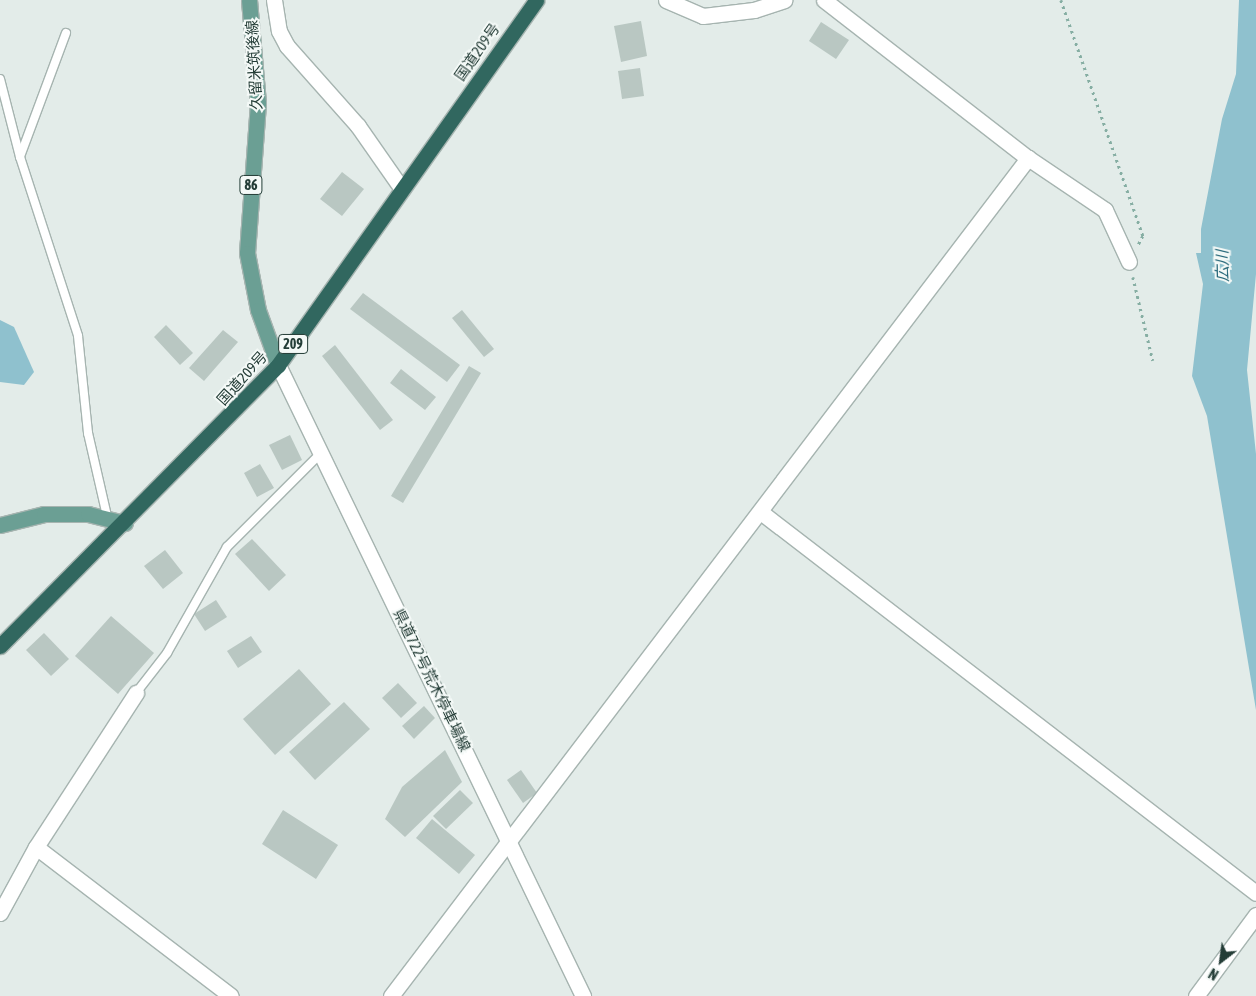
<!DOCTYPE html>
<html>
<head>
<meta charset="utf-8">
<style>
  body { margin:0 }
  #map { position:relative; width:1256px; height:996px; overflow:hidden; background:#e3ece9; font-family:"Asap Condensed","Noto Sans JP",sans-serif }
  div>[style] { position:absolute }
  .water>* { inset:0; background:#8fc1ce }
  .building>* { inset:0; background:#b9c7c2 }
  .path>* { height:2.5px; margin-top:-1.25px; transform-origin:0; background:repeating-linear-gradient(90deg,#86aea3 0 2.5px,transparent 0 6.5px) }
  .roads { filter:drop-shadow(1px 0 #a6b4b0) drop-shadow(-1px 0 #a6b4b0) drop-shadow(0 1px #a6b4b0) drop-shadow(0 -1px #a6b4b0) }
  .lane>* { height:8px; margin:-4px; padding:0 4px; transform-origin:4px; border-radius:4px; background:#fff }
  .street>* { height:15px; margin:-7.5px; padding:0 7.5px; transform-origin:7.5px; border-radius:7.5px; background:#fff }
  .secondary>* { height:15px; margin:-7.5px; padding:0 7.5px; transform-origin:7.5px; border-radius:7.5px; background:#fff }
  .primary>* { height:15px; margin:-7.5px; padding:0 7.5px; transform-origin:7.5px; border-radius:7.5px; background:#6b9f94 }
  .highway>* { height:15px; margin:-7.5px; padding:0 7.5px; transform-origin:7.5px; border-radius:7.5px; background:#31675f }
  span { translate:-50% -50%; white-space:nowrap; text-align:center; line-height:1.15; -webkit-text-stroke:4px #f4f9f7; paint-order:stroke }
  .shield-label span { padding:1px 4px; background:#f4f9f7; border:1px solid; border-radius:4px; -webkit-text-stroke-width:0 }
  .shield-label { font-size:14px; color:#243d37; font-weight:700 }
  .street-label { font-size:15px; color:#243d37 }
  .water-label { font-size:16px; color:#216476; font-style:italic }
  .north { position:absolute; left:1196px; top:936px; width:50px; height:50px; -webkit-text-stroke:4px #f4f9f7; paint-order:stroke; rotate:210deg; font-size:14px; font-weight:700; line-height:20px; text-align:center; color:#243d37 }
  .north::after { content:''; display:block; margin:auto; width:18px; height:22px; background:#243d37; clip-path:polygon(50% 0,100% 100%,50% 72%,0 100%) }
</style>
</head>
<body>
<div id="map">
  <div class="water">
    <i style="clip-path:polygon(1239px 0,1256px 0,1256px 274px,1247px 370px,1256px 454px,1256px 710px,1207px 416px,1192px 376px,1203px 284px,1196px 253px,1201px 253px,1201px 229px,1222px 119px,1236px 74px)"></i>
    <i style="clip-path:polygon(0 320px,14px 327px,34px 372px,24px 385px,0 382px)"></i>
  </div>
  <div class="building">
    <i style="clip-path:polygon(641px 21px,647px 56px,621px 62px,614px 26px)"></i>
    <i style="clip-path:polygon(821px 22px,849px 40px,836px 59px,809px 41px)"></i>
    <i style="clip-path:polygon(640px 68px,644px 96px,622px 99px,618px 71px)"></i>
    <i style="clip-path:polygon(342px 172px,364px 189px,342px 216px,320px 199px)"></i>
    <i style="clip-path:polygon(363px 293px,460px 365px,447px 382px,350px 309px)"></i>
    <i style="clip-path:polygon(462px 310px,494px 349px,484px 357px,452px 318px)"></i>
    <i style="clip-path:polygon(166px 325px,193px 353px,180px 365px,154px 337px)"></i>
    <i style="clip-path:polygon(223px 330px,238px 342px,204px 381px,189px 368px)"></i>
    <i style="clip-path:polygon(335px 345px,393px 420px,380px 430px,322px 356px)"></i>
    <i style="clip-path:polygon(469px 366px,481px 373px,403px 503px,391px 496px)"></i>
    <i style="clip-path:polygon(401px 369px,436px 397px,425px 410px,390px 383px)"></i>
    <i style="clip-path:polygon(290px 435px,302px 460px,282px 470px,269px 445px)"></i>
    <i style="clip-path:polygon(260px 464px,274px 488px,257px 497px,244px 473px)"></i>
    <i style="clip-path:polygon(252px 539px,286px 575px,269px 591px,235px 554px)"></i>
    <i style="clip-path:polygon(165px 550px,183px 573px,163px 589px,144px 566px)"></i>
    <i style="clip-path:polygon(216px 600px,227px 617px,205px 631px,194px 614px)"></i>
    <i style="clip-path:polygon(111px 616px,154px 653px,118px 694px,75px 656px)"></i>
    <i style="clip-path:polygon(44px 633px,69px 659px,51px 676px,26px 650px)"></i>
    <i style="clip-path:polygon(251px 636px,262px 652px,238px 668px,227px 651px)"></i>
    <i style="clip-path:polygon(299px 669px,331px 704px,275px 755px,243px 719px)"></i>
    <i style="clip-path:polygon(398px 683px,417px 703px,401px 718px,382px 698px)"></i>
    <i style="clip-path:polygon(344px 702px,370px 729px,315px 780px,289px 752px)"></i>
    <i style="clip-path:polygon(424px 706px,435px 718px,414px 739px,402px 726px)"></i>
    <i style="clip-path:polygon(445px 750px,462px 782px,405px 837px,385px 819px,402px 787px)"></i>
    <i style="clip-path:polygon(521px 770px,537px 793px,523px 803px,507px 780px)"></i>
    <i style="clip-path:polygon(460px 790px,473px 803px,446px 829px,433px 816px)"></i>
    <i style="clip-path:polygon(283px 810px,338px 845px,316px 879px,262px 844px)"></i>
    <i style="clip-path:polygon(432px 819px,475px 855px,459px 874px,416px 838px)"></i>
  </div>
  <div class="path">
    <i style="left:1061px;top:0;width:250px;rotate:70.8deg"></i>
    <i style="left:1143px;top:236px;width:11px;rotate:117deg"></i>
    <i style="left:1133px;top:277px;width:86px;rotate:76.6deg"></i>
  </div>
  <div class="roads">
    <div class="lane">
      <i style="left:66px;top:33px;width:132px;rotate:110.4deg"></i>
      <i style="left:20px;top:157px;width:188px;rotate:72deg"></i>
      <i style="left:78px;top:336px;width:98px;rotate:84.1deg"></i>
      <i style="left:88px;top:433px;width:85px;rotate:77.1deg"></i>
      <i style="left:0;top:79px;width:81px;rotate:75.6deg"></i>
      <i style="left:136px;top:693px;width:51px;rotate:-52.2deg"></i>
      <i style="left:167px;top:653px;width:122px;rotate:-60.5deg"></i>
      <i style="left:227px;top:547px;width:133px;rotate:-45deg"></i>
    </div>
    <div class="street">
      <i style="left:274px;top:0;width:31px;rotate:81deg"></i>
      <i style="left:279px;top:31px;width:17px;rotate:62deg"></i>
      <i style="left:287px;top:46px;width:107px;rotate:48.4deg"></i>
      <i style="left:358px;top:126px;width:77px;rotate:55.1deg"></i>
      <i style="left:666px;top:0;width:40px;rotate:23.4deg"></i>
      <i style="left:703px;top:16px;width:51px;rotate:-6.7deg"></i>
      <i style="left:754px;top:10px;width:32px;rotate:-18deg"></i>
      <i style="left:824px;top:0;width:258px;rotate:37.8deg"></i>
      <i style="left:1028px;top:158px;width:93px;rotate:34deg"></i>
      <i style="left:1105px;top:210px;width:57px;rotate:65.2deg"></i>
      <i style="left:762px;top:513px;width:623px;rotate:37.57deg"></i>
      <i style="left:36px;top:847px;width:245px;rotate:37.4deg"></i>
      <i style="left:0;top:913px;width:75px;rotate:-61.4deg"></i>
      <i style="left:36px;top:847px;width:184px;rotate:-57deg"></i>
      <i style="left:391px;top:996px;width:1053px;rotate:-52.76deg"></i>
      <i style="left:1196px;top:996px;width:101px;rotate:-53.5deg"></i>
    </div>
    <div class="secondary">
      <i style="left:278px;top:365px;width:701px;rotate:64.2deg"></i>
    </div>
    <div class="primary">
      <i style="left:249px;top:0;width:103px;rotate:85deg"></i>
      <i style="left:258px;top:103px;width:150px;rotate:94.2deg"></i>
      <i style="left:247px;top:253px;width:58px;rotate:79.1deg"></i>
      <i style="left:258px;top:310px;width:59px;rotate:70deg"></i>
      <i style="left:0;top:525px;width:45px;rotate:-14deg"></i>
      <i style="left:44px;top:514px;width:44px"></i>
      <i style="left:88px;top:514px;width:38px;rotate:14deg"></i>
    </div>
    <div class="highway">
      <i style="left:0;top:646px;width:395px;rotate:-45.3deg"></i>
      <i style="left:278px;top:365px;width:447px;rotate:-54.7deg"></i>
    </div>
  </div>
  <div class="shield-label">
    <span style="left:251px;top:185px">86</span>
    <span style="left:293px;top:344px">209</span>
  </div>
  <div class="street-label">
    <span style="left:477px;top:52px;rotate:-55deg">国道209号</span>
    <span style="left:254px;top:65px;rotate:-93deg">久留米筑後線</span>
    <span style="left:242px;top:378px;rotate:-48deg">国道209号</span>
    <span style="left:432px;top:680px;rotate:64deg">県道722号荒木停車場線</span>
  </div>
  <div class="water-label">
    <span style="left:1222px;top:266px;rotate:-91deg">広川</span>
  </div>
  <div class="north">N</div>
</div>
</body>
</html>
